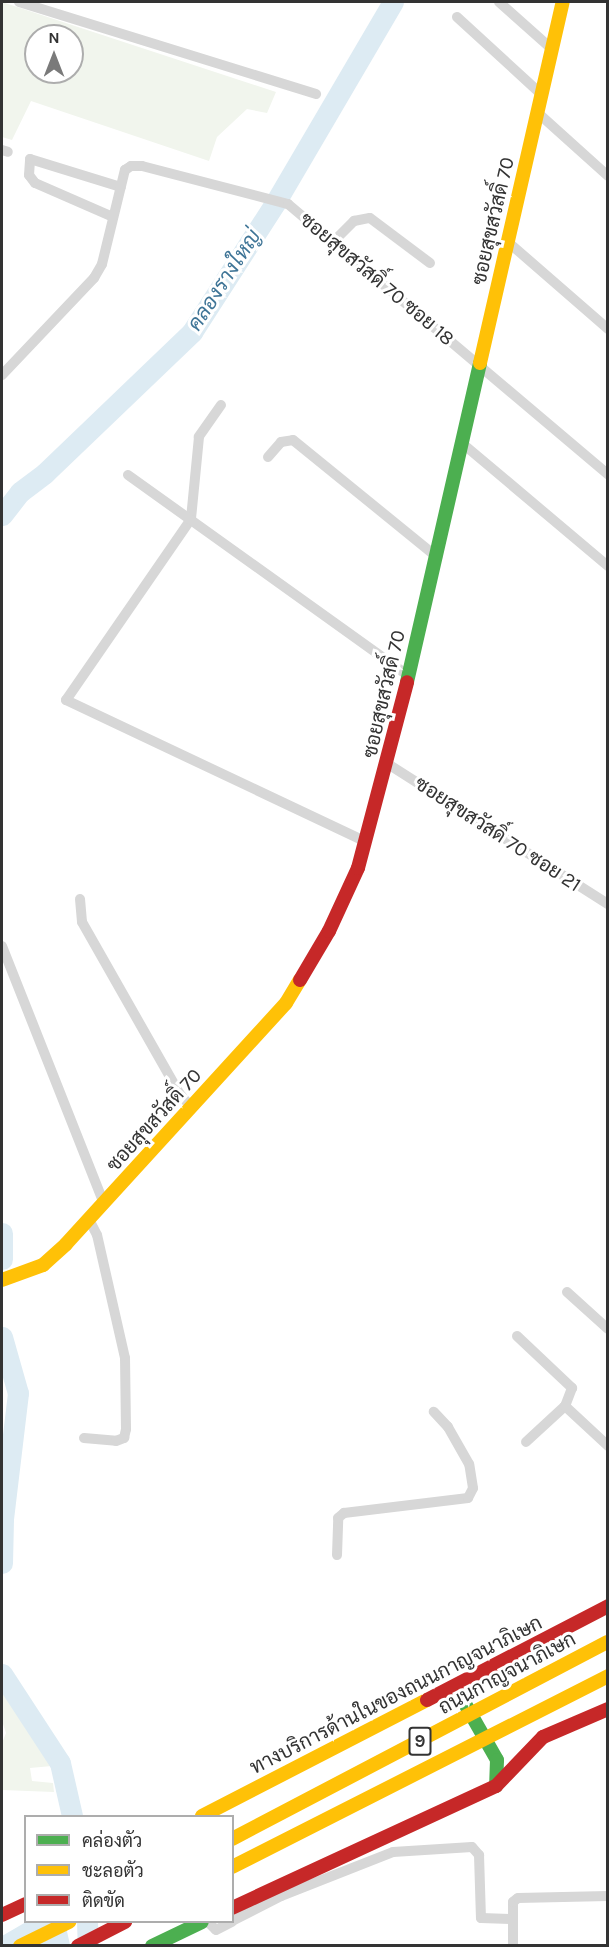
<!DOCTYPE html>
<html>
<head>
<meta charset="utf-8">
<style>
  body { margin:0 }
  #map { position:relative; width:609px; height:1947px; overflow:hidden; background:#fff; font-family:Karla,Sarabun,sans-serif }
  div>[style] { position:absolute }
  .green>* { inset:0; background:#f1f5ed }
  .water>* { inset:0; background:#ddebf3 }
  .river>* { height:21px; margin:-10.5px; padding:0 10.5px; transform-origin:10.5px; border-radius:10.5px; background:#ddebf3 }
  .street>* { height:10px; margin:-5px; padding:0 5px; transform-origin:5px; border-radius:5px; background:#d7d7d7 }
  .fast>* { height:14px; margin:-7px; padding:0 7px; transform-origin:7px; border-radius:7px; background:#4caf50 }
  .slow>* { height:14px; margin:-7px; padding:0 7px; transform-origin:7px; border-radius:7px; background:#ffc107 }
  .jam>* { height:14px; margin:-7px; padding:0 7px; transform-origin:7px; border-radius:7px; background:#c62828 }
  .slow-bridge>* { height:14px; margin:-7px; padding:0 7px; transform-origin:7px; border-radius:7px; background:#ffc107 }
  span { translate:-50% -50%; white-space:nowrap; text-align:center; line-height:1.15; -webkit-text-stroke:6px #fff; paint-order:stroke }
  .shield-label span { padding:2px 4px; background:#fff; border:2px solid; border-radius:4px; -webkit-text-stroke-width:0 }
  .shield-label { font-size:18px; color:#333; font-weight:700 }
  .street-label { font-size:20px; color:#333 }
  .water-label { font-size:21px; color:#3f7597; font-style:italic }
  .frame { position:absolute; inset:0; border:3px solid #333; pointer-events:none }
  .legend { position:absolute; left:24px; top:1815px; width:210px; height:108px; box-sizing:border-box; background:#fff; border:2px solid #adadad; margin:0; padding:8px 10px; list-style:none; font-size:18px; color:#333 }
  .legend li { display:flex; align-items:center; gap:12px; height:30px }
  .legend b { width:30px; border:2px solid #adadad }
  .north { position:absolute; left:24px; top:24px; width:60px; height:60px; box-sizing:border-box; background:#fff; border:2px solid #adadad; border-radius:50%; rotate:0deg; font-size:16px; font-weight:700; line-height:24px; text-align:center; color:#333 }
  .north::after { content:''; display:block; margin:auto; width:21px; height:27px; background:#7a7a7a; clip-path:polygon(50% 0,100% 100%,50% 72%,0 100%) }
</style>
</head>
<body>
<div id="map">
  <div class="green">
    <i style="clip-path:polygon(evenodd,2px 2px,276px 92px,267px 113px,247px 109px,217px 137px,209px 161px,31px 101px,12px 140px,2px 137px,2px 2px,36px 36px,72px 36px,72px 72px,36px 72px,36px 36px)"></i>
    <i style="clip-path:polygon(2px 1676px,52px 1766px,30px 1768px,32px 1781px,53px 1783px,54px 1792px,2px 1790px,2px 1743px,6px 1733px,2px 1721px)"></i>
  </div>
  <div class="water">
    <i style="clip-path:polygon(26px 1922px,65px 1922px,70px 1945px,2px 1945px,2px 1936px)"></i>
  </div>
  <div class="river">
    <i style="left:2px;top:515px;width:29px;rotate:-52deg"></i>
    <i style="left:20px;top:492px;width:31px;rotate:-37deg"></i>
    <i style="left:45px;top:473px;width:204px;rotate:-43.8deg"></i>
    <i style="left:192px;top:332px;width:153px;rotate:-57.2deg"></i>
    <i style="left:275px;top:203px;width:233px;rotate:-59.6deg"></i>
    <i style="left:2px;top:1233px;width:26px;rotate:90deg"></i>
    <i style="left:2px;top:1337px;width:58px;rotate:74.1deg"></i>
    <i style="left:18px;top:1393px;width:127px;rotate:96.8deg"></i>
    <i style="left:3px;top:1519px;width:44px;rotate:91.3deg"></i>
    <i style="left:2px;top:1674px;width:106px;rotate:56.9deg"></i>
    <i style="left:60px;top:1763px;width:54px;rotate:77.2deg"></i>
    <i style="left:87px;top:1922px;width:24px;rotate:88deg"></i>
  </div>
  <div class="street">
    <i style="left:19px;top:2px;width:311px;rotate:17.2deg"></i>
    <i style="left:499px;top:2px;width:71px;rotate:41.6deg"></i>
    <i style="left:457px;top:17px;width:115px;rotate:42.5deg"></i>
    <i style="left:538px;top:113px;width:94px;rotate:42deg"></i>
    <i style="left:2px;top:150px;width:6px;rotate:18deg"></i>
    <i style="left:113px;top:217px;width:85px;rotate:-156.4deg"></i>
    <i style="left:35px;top:183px;width:10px;rotate:-127deg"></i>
    <i style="left:29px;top:175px;width:16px;rotate:-86deg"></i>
    <i style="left:30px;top:159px;width:95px;rotate:17.1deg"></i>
    <i style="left:333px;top:242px;width:30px;rotate:-45deg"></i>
    <i style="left:354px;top:221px;width:16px;rotate:-11deg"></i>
    <i style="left:370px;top:218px;width:75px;rotate:36.9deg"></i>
    <i style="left:508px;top:242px;width:133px;rotate:41deg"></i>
    <i style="left:2px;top:375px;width:134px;rotate:-46.5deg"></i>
    <i style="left:94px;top:278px;width:16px;rotate:-60deg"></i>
    <i style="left:102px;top:264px;width:97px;rotate:-76.3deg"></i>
    <i style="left:125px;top:170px;width:7px;rotate:-34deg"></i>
    <i style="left:131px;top:166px;width:11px"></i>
    <i style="left:142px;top:166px;width:151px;rotate:14.6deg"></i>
    <i style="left:288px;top:204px;width:419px;rotate:40.2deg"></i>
    <i style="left:221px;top:405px;width:39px;rotate:125deg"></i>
    <i style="left:199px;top:437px;width:82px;rotate:95.6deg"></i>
    <i style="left:191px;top:519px;width:220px;rotate:124.6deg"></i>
    <i style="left:66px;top:700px;width:332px;rotate:25.3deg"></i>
    <i style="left:463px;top:444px;width:189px;rotate:40.1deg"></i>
    <i style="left:268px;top:457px;width:20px;rotate:-49deg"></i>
    <i style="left:281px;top:442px;width:12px;rotate:-9deg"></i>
    <i style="left:293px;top:440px;width:186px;rotate:39.1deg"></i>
    <i style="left:128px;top:475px;width:345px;rotate:35.6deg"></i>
    <i style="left:388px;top:764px;width:261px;rotate:32.5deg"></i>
    <i style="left:80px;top:899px;width:23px;rotate:85deg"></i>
    <i style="left:82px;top:922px;width:197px;rotate:60.4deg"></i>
    <i style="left:179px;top:1093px;width:18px;rotate:49deg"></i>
    <i style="left:2px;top:946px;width:277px;rotate:68.4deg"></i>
    <i style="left:567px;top:1292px;width:55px;rotate:42.1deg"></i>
    <i style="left:517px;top:1336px;width:76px;rotate:43.4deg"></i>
    <i style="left:572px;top:1388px;width:19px;rotate:111deg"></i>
    <i style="left:565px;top:1406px;width:53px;rotate:137.3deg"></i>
    <i style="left:565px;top:1406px;width:59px;rotate:42.9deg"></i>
    <i style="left:84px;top:1438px;width:32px;rotate:5deg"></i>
    <i style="left:116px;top:1441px;width:9px;rotate:-21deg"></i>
    <i style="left:124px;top:1438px;width:9px;rotate:-77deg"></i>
    <i style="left:126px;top:1429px;width:71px;rotate:-90.8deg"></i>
    <i style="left:125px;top:1358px;width:126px;rotate:-102.8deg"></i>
    <i style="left:97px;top:1235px;width:18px;rotate:-117deg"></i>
    <i style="left:337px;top:1555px;width:37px;rotate:-88deg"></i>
    <i style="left:338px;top:1518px;width:8px;rotate:-40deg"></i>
    <i style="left:344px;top:1513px;width:125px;rotate:-6.9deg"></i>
    <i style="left:468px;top:1498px;width:11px;rotate:-63deg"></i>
    <i style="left:473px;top:1488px;width:24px;rotate:-99deg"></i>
    <i style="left:469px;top:1464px;width:43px;rotate:-119.6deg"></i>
    <i style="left:448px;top:1427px;width:21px;rotate:-133deg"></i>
    <i style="left:232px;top:1921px;width:55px;rotate:-27deg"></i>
    <i style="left:281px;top:1896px;width:120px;rotate:-21.4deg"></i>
    <i style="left:393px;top:1852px;width:79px;rotate:-3.6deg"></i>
    <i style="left:472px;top:1847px;width:11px;rotate:49deg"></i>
    <i style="left:479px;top:1855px;width:63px;rotate:88.2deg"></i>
    <i style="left:481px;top:1918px;width:32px;rotate:2deg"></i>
    <i style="left:208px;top:1922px;width:11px;rotate:45deg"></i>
    <i style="left:216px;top:1930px;width:18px;rotate:-27deg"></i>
    <i style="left:513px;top:1946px;width:44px;rotate:-90deg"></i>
    <i style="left:513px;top:1902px;width:6px;rotate:-39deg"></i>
    <i style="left:518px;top:1898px;width:90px;rotate:-1.3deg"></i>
  </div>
  <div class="fast">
    <i style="left:407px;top:682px;width:327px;rotate:-77.1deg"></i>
    <i style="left:456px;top:1688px;width:83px;rotate:60.3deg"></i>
    <i style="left:497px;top:1760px;width:26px;rotate:92deg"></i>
    <i style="left:152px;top:1946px;width:55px;rotate:-25.6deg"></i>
  </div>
  <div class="slow">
    <i style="left:480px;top:363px;width:370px;rotate:-77.1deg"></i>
    <i style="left:2px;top:1280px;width:44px;rotate:-20.1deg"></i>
    <i style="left:43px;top:1265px;width:31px;rotate:-42deg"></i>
    <i style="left:66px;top:1244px;width:326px;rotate:-47.6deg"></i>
    <i style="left:286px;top:1003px;width:27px;rotate:-59deg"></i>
    <i style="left:202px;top:1816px;width:253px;rotate:-27.3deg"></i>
    <i style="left:20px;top:1946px;width:55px;rotate:-26.1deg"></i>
  </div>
  <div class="jam">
    <i style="left:300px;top:980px;width:57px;rotate:-59.4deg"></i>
    <i style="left:329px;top:931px;width:69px;rotate:-65.3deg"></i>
    <i style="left:358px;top:868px;width:192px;rotate:-75.2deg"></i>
    <i style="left:427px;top:1700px;width:204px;rotate:-27.4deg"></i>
    <i style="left:232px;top:1908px;width:291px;rotate:-24.8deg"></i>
    <i style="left:496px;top:1786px;width:68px;rotate:-46.2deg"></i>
    <i style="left:543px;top:1737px;width:71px;rotate:-23.3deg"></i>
    <i style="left:2px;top:1915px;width:26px;rotate:-25deg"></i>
    <i style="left:78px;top:1946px;width:53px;rotate:-27.1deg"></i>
  </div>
  <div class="slow-bridge">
    <i style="left:232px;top:1839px;width:424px;rotate:-27.7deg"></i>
    <i style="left:232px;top:1867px;width:422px;rotate:-26.9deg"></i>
  </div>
  <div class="shield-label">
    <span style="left:420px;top:1741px">9</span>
  </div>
  <div class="street-label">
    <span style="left:493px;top:221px;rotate:-77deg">ซอยสุขสวัสดิ์ 70</span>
    <span style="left:377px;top:279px;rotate:40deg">ซอยสุขสวัสดิ์ 70 ซอย 18</span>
    <span style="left:384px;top:694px;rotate:-77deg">ซอยสุขสวัสดิ์ 70</span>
    <span style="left:498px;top:834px;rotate:33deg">ซอยสุขสวัสดิ์ 70 ซอย 21</span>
    <span style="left:154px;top:1120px;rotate:-48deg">ซอยสุขสวัสดิ์ 70</span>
    <span style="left:507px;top:1673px;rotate:-28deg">ถนนกาญจนาภิเษก</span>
    <span style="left:396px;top:1695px;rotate:-27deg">ทางบริการด้านในของถนนกาญจนาภิเษก</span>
  </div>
  <div class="water-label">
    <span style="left:224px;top:280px;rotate:-57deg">คลองรางใหญ่</span>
  </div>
  <div class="frame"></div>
  <ul class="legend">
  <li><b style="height:8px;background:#4caf50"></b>คล่องตัว</li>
  <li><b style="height:8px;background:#ffc107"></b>ชะลอตัว</li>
  <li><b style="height:8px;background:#c62828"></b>ติดขัด</li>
  </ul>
  <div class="north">N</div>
</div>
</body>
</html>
